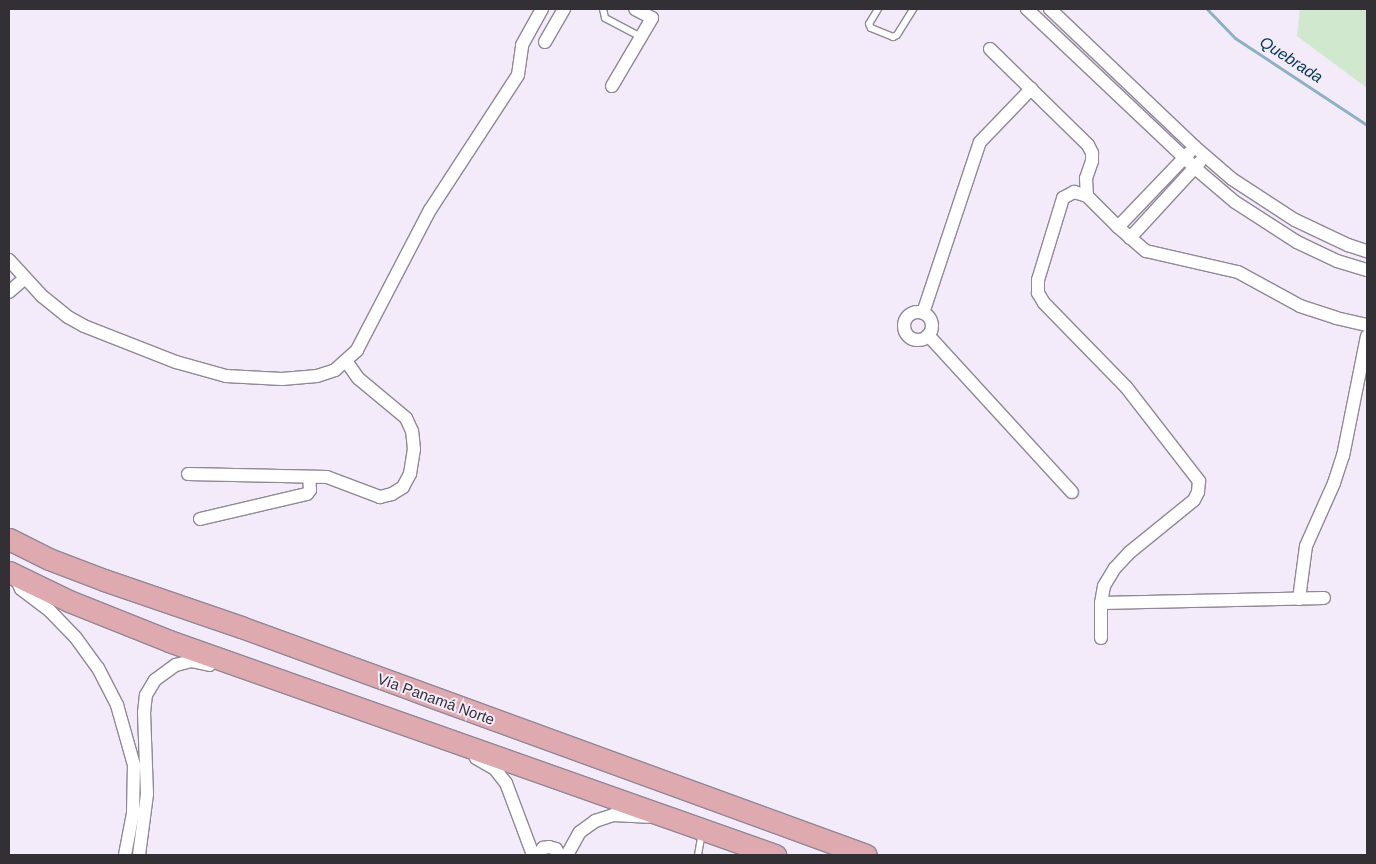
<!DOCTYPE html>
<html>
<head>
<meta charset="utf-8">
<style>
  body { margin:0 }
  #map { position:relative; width:1376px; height:864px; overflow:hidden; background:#f4ebfa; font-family:Arial,sans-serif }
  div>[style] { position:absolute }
  .green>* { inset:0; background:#d0e8ce }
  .stream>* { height:3px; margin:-1.5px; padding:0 1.5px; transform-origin:1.5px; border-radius:1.5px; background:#8cb1c3 }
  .roads { filter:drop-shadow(1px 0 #908895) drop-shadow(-1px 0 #908895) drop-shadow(0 1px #908895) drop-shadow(0 -1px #908895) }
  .lane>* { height:6px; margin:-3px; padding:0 3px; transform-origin:3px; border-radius:3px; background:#fff }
  .street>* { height:12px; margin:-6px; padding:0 6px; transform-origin:6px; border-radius:6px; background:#fff }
  .street>.ring { margin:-6px; padding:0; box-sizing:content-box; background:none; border:12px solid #fff; border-radius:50% }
  .primary>* { height:21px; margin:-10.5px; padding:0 10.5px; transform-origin:10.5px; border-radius:10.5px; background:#dfa9b0 }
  span { translate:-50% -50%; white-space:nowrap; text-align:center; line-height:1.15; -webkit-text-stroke:4px #f4ebfa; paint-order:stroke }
  .street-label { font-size:15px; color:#333035 }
  .water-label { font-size:16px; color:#043a4e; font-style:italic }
  .frame { position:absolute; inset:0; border:10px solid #333035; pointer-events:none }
</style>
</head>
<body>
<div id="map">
  <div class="green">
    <i style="clip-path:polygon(1300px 9px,1367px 9px,1367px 88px,1297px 36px)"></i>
  </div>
  <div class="stream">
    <i style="left:1207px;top:9px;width:40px;rotate:46deg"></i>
    <i style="left:1235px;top:38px;width:158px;rotate:33.4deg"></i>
  </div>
  <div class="roads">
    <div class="lane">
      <i style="left:603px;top:9px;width:9px;rotate:77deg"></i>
      <i style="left:605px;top:18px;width:41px;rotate:27.8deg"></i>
      <i style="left:878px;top:9px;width:17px;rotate:121deg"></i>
      <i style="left:869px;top:24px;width:4px;rotate:63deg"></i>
      <i style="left:871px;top:28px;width:24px;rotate:22deg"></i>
      <i style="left:893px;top:37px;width:4px;rotate:-27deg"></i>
      <i style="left:897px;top:35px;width:31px;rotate:-58deg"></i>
      <i style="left:698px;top:855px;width:22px;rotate:-80deg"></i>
    </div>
    <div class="street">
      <i style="left:1027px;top:9px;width:231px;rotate:43.4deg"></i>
      <i style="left:1195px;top:168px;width:52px;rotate:40.4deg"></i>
      <i style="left:1235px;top:202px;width:74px;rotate:32.8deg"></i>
      <i style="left:1297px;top:242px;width:44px;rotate:25.4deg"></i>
      <i style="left:1337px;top:261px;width:31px;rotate:17deg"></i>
      <i style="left:1050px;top:9px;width:200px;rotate:43.6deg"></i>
      <i style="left:1195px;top:147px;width:49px;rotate:40.9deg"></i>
      <i style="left:1232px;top:179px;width:75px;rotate:33.1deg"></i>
      <i style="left:1295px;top:220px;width:59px;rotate:25.3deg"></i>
      <i style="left:1348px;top:245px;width:20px;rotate:18deg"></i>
      <i style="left:545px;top:42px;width:38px;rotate:-60deg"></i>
      <i style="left:990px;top:49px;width:137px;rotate:44.4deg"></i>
      <i style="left:1088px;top:145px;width:9px;rotate:63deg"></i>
      <i style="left:1092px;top:153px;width:8px;rotate:90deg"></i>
      <i style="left:1092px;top:161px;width:18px;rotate:109deg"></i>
      <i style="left:1086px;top:178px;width:18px;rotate:87deg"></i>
      <i style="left:612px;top:86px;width:79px;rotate:-59.5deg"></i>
      <i style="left:652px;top:18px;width:19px;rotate:-152deg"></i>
      <i style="left:1118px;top:227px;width:103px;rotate:-46.2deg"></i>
      <i style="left:1130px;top:238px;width:103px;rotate:-47.4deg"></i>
      <i style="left:9px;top:260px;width:49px;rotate:47.5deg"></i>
      <i style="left:42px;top:296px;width:33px;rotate:39deg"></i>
      <i style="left:68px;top:317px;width:18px;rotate:29deg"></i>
      <i style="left:84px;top:326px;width:99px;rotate:21.4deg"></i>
      <i style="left:176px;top:362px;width:52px;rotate:15.6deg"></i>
      <i style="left:226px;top:376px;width:56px;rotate:3.1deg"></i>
      <i style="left:282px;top:379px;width:35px;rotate:-5deg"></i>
      <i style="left:317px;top:376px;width:19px;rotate:-18deg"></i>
      <i style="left:335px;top:370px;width:30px;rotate:-42deg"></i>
      <i style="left:357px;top:350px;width:158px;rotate:-62.5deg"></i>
      <i style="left:430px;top:210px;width:161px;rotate:-56.9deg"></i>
      <i style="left:518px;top:75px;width:30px;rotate:-82deg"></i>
      <i style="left:522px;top:45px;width:41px;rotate:-60.9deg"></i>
      <i style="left:9px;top:292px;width:21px;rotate:-41deg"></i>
      <i class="ring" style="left:904px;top:312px;width:16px;height:16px"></i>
      <i style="left:923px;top:313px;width:180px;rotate:-71.6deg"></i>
      <i style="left:980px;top:142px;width:74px;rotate:-46.1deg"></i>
      <i style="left:928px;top:335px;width:213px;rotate:47.5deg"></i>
      <i style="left:188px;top:474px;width:139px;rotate:1.2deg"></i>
      <i style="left:327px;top:477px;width:57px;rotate:20.7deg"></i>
      <i style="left:380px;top:497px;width:12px;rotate:-14deg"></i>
      <i style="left:392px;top:494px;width:13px;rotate:-32deg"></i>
      <i style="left:403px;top:487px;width:15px;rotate:-62deg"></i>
      <i style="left:410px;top:474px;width:25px;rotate:-81deg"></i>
      <i style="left:414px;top:449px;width:18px;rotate:-96deg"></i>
      <i style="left:412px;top:431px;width:14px;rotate:-115deg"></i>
      <i style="left:406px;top:418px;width:62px;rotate:-140.2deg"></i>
      <i style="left:358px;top:378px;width:19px;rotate:-125deg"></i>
      <i style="left:200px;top:519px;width:110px;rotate:-13.2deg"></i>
      <i style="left:307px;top:494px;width:5px;rotate:-53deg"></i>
      <i style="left:310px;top:490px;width:13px;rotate:-94deg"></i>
      <i style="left:15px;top:576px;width:14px;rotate:65deg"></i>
      <i style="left:21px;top:589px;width:36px;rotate:37deg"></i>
      <i style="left:50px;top:611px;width:37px;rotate:46deg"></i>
      <i style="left:76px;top:638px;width:37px;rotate:54deg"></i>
      <i style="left:98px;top:668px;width:42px;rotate:62.8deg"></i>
      <i style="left:117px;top:705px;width:62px;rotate:74.2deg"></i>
      <i style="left:134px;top:765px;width:48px;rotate:91.2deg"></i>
      <i style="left:133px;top:813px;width:43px;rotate:100.8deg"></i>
      <i style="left:1299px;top:599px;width:53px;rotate:-82.5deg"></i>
      <i style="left:1306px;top:546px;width:69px;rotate:-66deg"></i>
      <i style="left:1334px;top:483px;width:28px;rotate:-72deg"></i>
      <i style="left:1343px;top:456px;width:122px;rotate:-78.7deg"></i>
      <i style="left:1101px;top:603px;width:223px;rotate:-1.3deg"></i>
      <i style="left:1101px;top:638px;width:35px;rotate:-90deg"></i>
      <i style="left:1101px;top:603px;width:17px;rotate:-80deg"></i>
      <i style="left:1104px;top:586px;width:21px;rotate:-59deg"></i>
      <i style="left:1115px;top:568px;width:22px;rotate:-47deg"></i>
      <i style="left:1130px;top:552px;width:82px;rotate:-39.1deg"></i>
      <i style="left:1194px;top:500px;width:9px;rotate:-63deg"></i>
      <i style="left:1198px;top:492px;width:11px;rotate:-85deg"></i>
      <i style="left:1199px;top:481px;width:119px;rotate:-127.8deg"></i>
      <i style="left:1126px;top:387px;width:117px;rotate:-134.3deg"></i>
      <i style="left:1044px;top:303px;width:12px;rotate:-121deg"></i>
      <i style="left:1038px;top:293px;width:13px;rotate:-90deg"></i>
      <i style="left:1038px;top:280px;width:86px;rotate:-73deg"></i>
      <i style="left:1063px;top:198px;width:13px;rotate:-29deg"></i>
      <i style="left:1074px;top:192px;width:14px;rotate:17deg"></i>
      <i style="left:1087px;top:196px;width:44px;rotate:45deg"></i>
      <i style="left:1118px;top:227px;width:37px;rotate:41deg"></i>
      <i style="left:1146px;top:251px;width:94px;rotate:12.9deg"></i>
      <i style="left:1238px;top:272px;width:71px;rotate:28.7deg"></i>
      <i style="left:1300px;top:306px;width:38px;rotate:18deg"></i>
      <i style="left:1336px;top:318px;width:32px;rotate:13deg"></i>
      <i style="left:476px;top:758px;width:22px;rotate:30deg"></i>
      <i style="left:495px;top:769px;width:18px;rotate:52deg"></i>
      <i style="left:506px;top:783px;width:77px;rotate:69.4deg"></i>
      <i style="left:139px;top:855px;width:62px;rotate:-82.5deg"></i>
      <i style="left:147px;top:794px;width:81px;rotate:-92.1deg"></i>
      <i style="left:144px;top:713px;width:18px;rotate:-84deg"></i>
      <i style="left:146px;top:695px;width:17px;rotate:-59deg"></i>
      <i style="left:155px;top:680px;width:26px;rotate:-36deg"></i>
      <i style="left:176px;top:665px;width:16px;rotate:-15deg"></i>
      <i style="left:191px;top:661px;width:19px;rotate:12deg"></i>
      <i style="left:538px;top:855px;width:9px;rotate:-54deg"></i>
      <i style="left:543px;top:848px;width:6px;rotate:-9deg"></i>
      <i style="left:549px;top:847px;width:7px;rotate:16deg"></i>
      <i style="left:556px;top:849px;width:7px;rotate:63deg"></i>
      <i style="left:567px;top:855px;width:26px;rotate:-61deg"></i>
      <i style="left:580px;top:832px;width:19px;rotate:-36deg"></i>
      <i style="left:595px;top:821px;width:19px;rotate:-18deg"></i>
      <i style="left:613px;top:815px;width:35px;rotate:3deg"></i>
    </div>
    <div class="primary">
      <i style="left:9px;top:539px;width:45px;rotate:26.6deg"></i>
      <i style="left:49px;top:559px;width:59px;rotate:20.9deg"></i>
      <i style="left:104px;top:580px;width:145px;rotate:18.9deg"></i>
      <i style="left:241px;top:627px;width:665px;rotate:20.04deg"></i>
      <i style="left:9px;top:572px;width:67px;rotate:25.8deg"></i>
      <i style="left:69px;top:601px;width:108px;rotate:21.8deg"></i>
      <i style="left:169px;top:641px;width:643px;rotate:19.45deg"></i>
    </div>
  </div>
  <div class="street-label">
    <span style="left:436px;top:699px;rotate:20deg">Vía Panamá Norte</span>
  </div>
  <div class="water-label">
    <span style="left:1291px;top:60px;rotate:33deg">Quebrada</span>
  </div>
  <div class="frame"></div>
</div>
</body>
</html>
